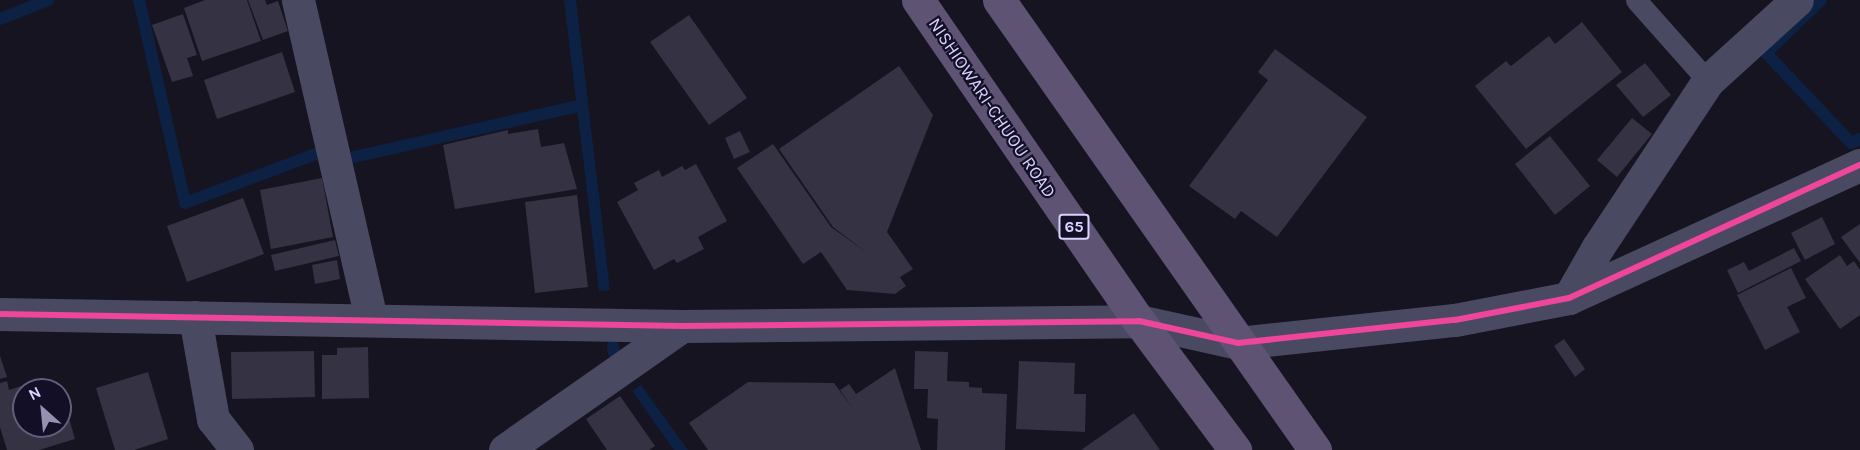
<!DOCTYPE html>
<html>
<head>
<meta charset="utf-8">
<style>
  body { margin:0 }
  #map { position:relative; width:1860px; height:450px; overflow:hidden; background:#161421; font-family:Karla,sans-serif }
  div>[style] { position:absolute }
  .water>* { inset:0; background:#0d2144 }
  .stream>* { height:12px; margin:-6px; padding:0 6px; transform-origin:6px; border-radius:6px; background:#0d2144 }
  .building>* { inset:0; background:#343243 }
  .service>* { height:21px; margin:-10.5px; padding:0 10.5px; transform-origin:10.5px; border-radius:10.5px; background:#4a4962 }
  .minor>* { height:33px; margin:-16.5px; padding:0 16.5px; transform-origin:16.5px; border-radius:16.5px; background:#4a4962 }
  .primary>* { height:33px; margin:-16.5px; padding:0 16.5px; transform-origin:16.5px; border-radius:16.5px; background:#5e5373 }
  .cycleway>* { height:6px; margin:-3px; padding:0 3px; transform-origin:3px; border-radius:3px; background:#ed469a }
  span { translate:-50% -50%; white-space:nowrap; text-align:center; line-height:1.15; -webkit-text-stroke:4.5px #130f26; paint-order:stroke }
  .shield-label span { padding:2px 4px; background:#130f26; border:2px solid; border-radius:4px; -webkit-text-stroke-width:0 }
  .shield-label { font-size:16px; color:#d9d4ff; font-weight:700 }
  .street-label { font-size:18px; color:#d9d4ff }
  .north { position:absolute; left:12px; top:378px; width:60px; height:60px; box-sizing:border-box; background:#130f26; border:2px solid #625e7d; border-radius:50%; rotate:333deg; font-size:16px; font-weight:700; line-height:24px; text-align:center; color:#d9d4ff }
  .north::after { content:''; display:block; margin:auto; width:21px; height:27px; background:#9591b1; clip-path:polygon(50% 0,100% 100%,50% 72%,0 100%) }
</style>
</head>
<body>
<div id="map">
  <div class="water">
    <i style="clip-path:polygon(564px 0,576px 0,610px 290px,599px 291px)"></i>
    <i style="clip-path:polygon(641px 385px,688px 450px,674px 450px,632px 391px)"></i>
  </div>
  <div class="stream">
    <i style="left:139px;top:0;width:208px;rotate:77.2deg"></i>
    <i style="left:185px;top:203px;width:140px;rotate:-20.5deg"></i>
    <i style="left:1821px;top:0;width:76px;rotate:136.1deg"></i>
    <i style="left:1766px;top:53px;width:124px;rotate:46.6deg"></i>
    <i style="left:1851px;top:143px;width:10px;rotate:-24deg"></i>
    <i style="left:0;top:19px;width:52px;rotate:-21.6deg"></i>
    <i style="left:354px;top:157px;width:234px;rotate:-12.8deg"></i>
    <i style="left:613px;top:346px;width:7px;rotate:82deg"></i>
  </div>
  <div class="building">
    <i style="clip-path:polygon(205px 0,247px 0,261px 41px,202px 61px,184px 8px)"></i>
    <i style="clip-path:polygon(248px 0,265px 0,267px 5px,278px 1px,288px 31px,263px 40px)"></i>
    <i style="clip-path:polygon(183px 14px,197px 55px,187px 58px,193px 76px,172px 82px,152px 25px)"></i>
    <i style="clip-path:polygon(689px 15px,747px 98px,709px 125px,650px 42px)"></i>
    <i style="clip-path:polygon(1582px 22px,1622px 72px,1526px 149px,1475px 86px,1506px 61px,1511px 66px,1549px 36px,1555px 44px)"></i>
    <i style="clip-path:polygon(1275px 49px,1367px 117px,1277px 237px,1241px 211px,1235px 219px,1189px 186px,1268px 80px,1258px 72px)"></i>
    <i style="clip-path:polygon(282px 52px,295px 92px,217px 119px,204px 80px)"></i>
    <i style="clip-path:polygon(1645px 63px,1671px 95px,1643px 117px,1616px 85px)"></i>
    <i style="clip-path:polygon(899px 66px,933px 115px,887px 232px,913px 269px,900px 277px,906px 286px,895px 294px,847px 290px,821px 252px,803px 264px,737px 168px,773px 144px,831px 227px,866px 252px,833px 227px,779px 149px)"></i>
    <i style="clip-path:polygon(1632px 118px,1652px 134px,1617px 177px,1597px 160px)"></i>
    <i style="clip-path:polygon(538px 129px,541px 147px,564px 143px,577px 189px,455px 209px,443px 145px,508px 130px,508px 134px)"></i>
    <i style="clip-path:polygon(740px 131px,750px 152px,734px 159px,725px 138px)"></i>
    <i style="clip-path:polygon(1550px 136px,1590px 186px,1555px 215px,1515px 164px)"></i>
    <i style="clip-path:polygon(696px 164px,727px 221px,698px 237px,704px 249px,677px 263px,674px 259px,654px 270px,617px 202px,638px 190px,634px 183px,659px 170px,662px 177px,682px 166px,685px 170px)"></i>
    <i style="clip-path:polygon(322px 178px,333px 237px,271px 249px,260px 190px)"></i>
    <i style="clip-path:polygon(577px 195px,588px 287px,535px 293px,525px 202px)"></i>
    <i style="clip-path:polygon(243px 198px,264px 254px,187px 282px,167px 226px)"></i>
    <i style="clip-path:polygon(1822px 217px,1835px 244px,1805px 260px,1791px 233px)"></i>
    <i style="clip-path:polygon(1860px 224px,1860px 263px,1841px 237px)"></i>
    <i style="clip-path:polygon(335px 240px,339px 256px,275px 271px,271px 255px)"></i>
    <i style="clip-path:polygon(1794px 248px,1801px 261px,1738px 293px,1727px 270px,1744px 262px,1749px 271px)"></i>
    <i style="clip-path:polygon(1840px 255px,1847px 266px,1854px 261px,1860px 270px,1860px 315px,1840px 329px,1805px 279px)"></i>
    <i style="clip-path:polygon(337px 260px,340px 279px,315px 284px,312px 265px)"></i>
    <i style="clip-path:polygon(1791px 268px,1806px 298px,1787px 307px,1800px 332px,1765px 350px,1737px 295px)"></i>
    <i style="clip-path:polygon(1564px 339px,1585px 369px,1575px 377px,1554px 346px)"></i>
    <i style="clip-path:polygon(368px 347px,369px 398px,322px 399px,322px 355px,337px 355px,337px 348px)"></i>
    <i style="clip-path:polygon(314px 351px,315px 397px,232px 399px,231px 352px)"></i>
    <i style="clip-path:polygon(915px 351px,948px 352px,947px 381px,969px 382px,969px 387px,982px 388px,982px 393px,1007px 394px,1005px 450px,937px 450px,938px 419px,927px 418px,928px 389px,914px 389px)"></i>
    <i style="clip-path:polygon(0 356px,7px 377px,0 379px)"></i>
    <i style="clip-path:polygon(1019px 361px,1075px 363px,1074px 394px,1086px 394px,1085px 432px,1016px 429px)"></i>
    <i style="clip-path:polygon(895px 368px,921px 450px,708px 450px,689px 423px,748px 382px,834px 383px,853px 409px,840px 390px,849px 384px,856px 394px)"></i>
    <i style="clip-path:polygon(148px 372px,168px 439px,134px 450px,115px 450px,96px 388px)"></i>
    <i style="clip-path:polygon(7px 381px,9px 390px,34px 382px,37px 389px,58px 383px,61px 390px,24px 390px,24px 426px,60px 426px,61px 390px,75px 439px,39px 450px,7px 450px,0 427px,0 383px)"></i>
    <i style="clip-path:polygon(620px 396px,655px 446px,649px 450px,607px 450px,586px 419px)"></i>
    <i style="clip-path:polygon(1134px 413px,1160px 450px,1081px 450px)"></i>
  </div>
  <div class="service">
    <i style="left:1636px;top:0;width:108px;rotate:48.4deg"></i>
  </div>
  <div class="minor">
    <i style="left:298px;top:0;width:328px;rotate:77.1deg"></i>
    <i style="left:1569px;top:298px;width:59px;rotate:-60.4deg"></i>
    <i style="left:1598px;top:247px;width:199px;rotate:-56.5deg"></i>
    <i style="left:1708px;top:81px;width:120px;rotate:-42.3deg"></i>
    <i style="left:0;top:314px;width:682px;rotate:1.01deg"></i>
    <i style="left:682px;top:326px;width:457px;rotate:-0.6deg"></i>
    <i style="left:1139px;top:321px;width:101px;rotate:12.5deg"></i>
    <i style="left:1238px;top:343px;width:218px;rotate:-6.1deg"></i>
    <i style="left:1455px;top:320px;width:116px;rotate:-10.9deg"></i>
    <i style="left:1569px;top:298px;width:320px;rotate:-24.6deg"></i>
    <i style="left:195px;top:317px;width:104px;rotate:80deg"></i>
    <i style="left:213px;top:419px;width:39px;rotate:52deg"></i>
    <i style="left:505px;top:450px;width:216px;rotate:-35deg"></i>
  </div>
  <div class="primary">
    <i style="left:918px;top:0;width:390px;rotate:55.5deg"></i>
    <i style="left:1139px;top:321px;width:161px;rotate:53.3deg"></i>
    <i style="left:999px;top:0;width:550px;rotate:54.92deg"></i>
  </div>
  <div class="cycleway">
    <i style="left:0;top:314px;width:682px;rotate:1.01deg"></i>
    <i style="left:682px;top:326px;width:457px;rotate:-0.6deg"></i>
    <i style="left:1139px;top:321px;width:101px;rotate:12.5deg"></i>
    <i style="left:1238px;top:343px;width:218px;rotate:-6.1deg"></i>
    <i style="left:1455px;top:320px;width:116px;rotate:-10.9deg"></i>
    <i style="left:1569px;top:298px;width:320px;rotate:-24.6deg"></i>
  </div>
  <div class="shield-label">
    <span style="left:1074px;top:227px">65</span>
  </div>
  <div class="street-label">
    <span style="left:992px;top:108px;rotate:56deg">NISHIOWARI-CHUOU ROAD</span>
  </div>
  <div class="north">N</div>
</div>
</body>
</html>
